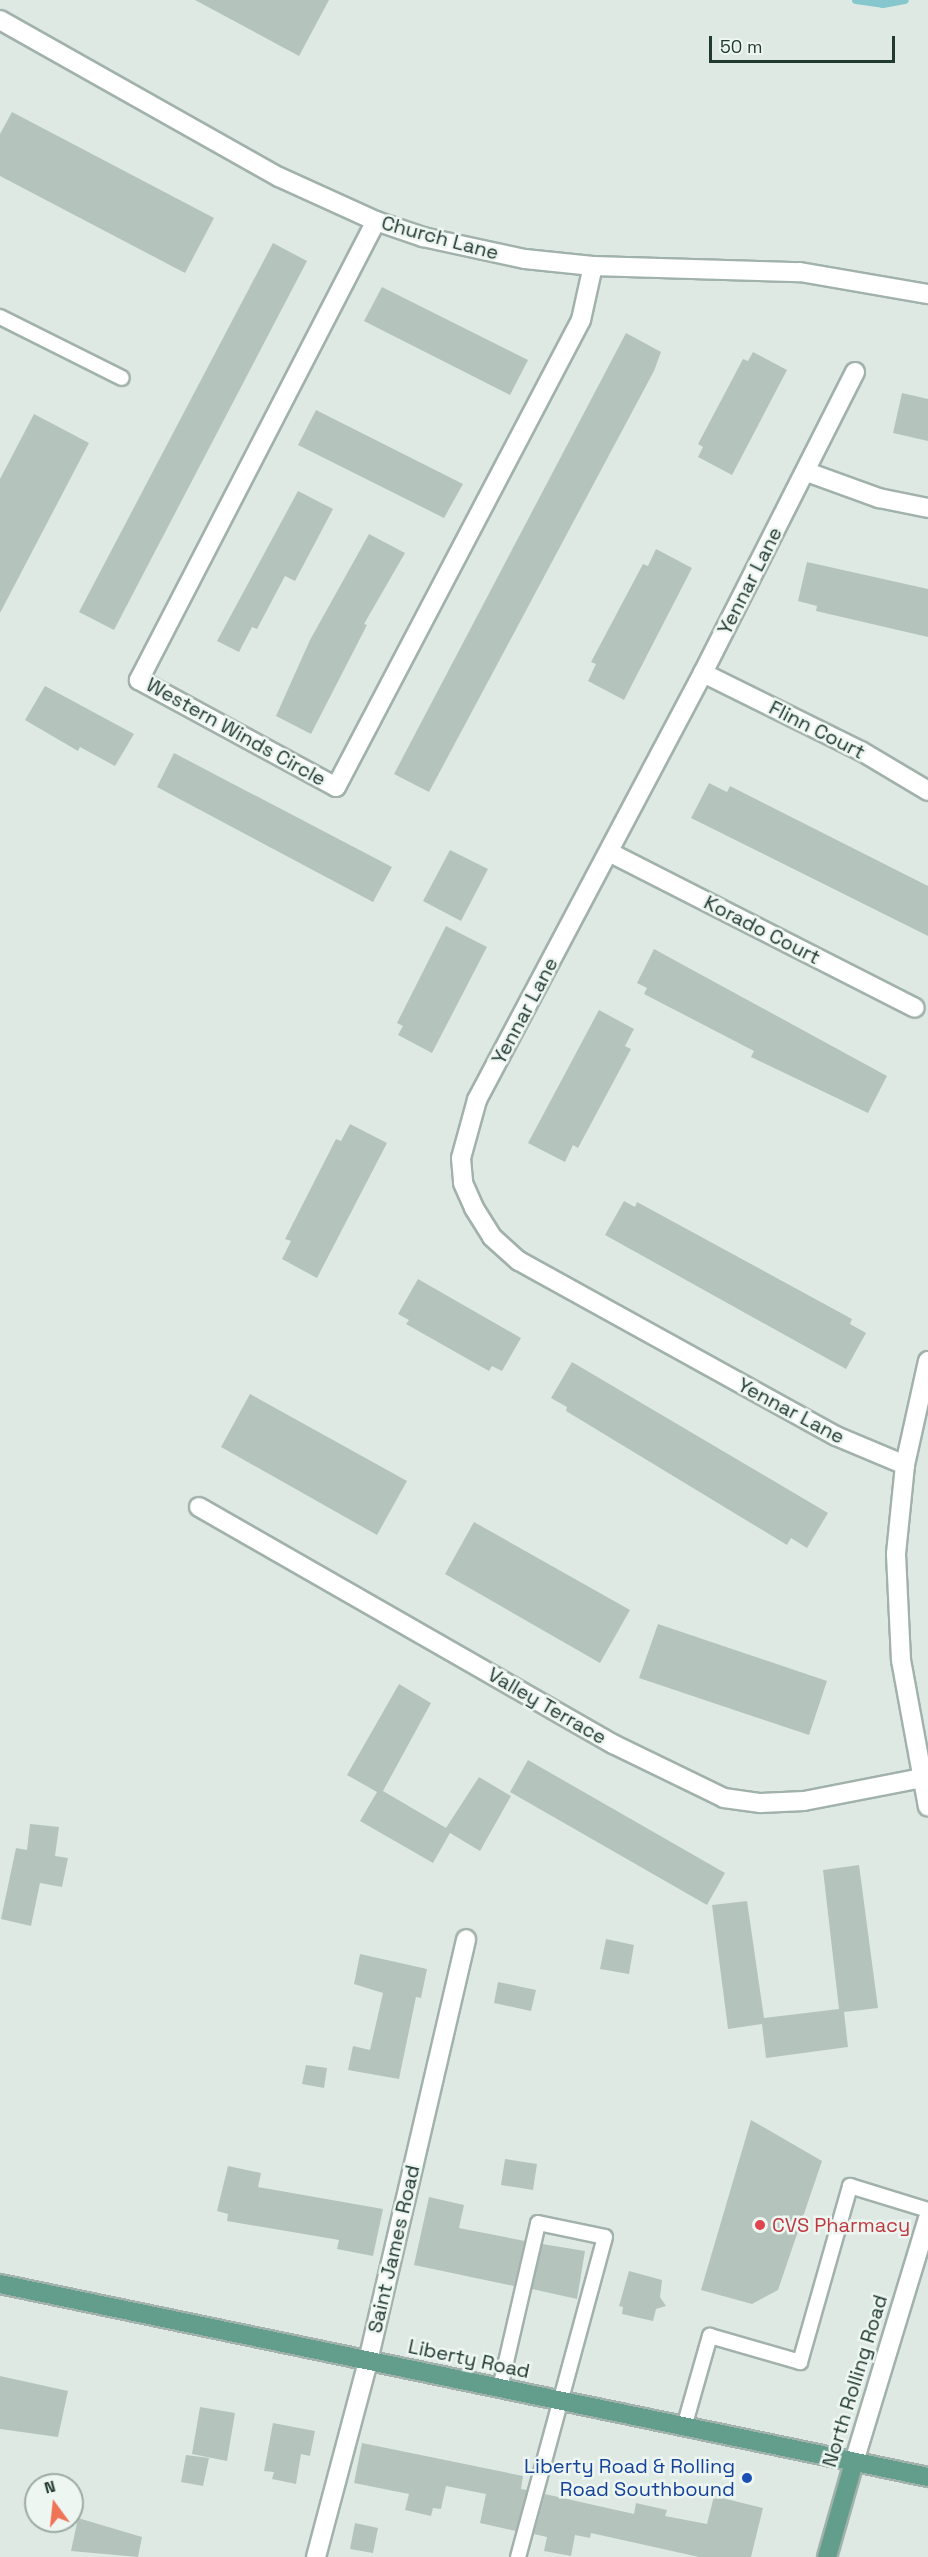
<!DOCTYPE html>
<html>
<head>
<meta charset="utf-8">
<style>
  body { margin:0 }
  #map { position:relative; width:928px; height:2557px; overflow:hidden; background:#dee9e4; font-family:"Space Grotesk",sans-serif }
  div>[style] { position:absolute }
  .stream>* { height:8px; margin:-4px; padding:0 4px; transform-origin:4px; border-radius:4px; background:#86c7ce }
  .building>* { inset:0; background:#b4c4bd }
  .roads { filter:drop-shadow(2px 0 #a1b1ab) drop-shadow(-2px 0 #a1b1ab) drop-shadow(0 2px #a1b1ab) drop-shadow(0 -2px #a1b1ab) }
  .lane>* { height:14px; margin:-7px; padding:0 7px; transform-origin:7px; border-radius:7px; background:#fff }
  .street>* { height:18px; margin:-9px; padding:0 9px; transform-origin:9px; border-radius:9px; background:#fff }
  .secondary>* { height:18px; margin:-9px; padding:0 9px; transform-origin:9px; border-radius:9px; background:#fff }
  .primary>* { height:18px; margin:-9px; padding:0 9px; transform-origin:9px; border-radius:9px; background:#639e8c }
  .dots>* { width:16px; height:16px; translate:-50% -50%; box-sizing:border-box; border:3px solid #eef6f2; border-radius:50% }
  span { translate:-50% -50%; white-space:nowrap; text-align:center; line-height:1.15; -webkit-text-stroke:5px #eef6f2; paint-order:stroke }
  .street-label { font-size:20px; color:#203931 }
  .health-label { font-size:20px; color:#be3a42 }
  .left { translate:0 -50%; text-align:left }
  .transit-label { font-size:20px; color:#164399 }
  .right { translate:-100% -50%; text-align:right }
  .north { position:absolute; left:24px; top:2473px; width:60px; height:60px; box-sizing:border-box; background:#eef6f2; border:2px solid #9caaa5; border-radius:50%; rotate:345deg; font-size:16px; font-weight:700; line-height:24px; text-align:center; color:#203931 }
  .north::after { content:''; display:block; margin:auto; width:21px; height:27px; background:#ef7456; clip-path:polygon(50% 0,100% 100%,50% 72%,0 100%) }
  .scale { position:absolute; left:709px; top:36px; width:186px; height:27px; box-sizing:border-box; border:3px solid #203931; border-top:0; padding-left:8px; font-size:18px; line-height:21px; white-space:nowrap; color:#203931; -webkit-text-stroke:4px #eef6f2; paint-order:stroke }
</style>
</head>
<body>
<div id="map">
  <div class="stream">
    <i style="left:856px;top:0;width:27px;rotate:8deg"></i>
    <i style="left:883px;top:4px;width:22px;rotate:-10deg"></i>
  </div>
  <div class="building">
    <i style="clip-path:polygon(195px 0,329px 0,299px 56px)"></i>
    <i style="clip-path:polygon(12px 112px,214px 218px,185px 273px,0 176px,0 134px)"></i>
    <i style="clip-path:polygon(273px 243px,307px 261px,114px 630px,79px 612px)"></i>
    <i style="clip-path:polygon(382px 287px,528px 360px,510px 395px,364px 321px)"></i>
    <i style="clip-path:polygon(626px 333px,661px 352px,654px 371px,429px 792px,394px 774px)"></i>
    <i style="clip-path:polygon(753px 352px,787px 370px,732px 475px,698px 457px,703px 447px,698px 444px,743px 359px,748px 361px)"></i>
    <i style="clip-path:polygon(902px 393px,928px 399px,928px 441px,893px 433px)"></i>
    <i style="clip-path:polygon(316px 410px,463px 484px,444px 518px,298px 445px)"></i>
    <i style="clip-path:polygon(34px 414px,89px 443px,0 613px,0 479px)"></i>
    <i style="clip-path:polygon(298px 491px,333px 509px,295px 581px,285px 576px,257px 629px,252px 627px,239px 652px,217px 641px)"></i>
    <i style="clip-path:polygon(369px 534px,405px 553px,364px 624px,367px 625px,311px 734px,276px 716px,310px 640px)"></i>
    <i style="clip-path:polygon(656px 549px,692px 568px,624px 700px,588px 681px,596px 664px,591px 662px,643px 564px,648px 566px)"></i>
    <i style="clip-path:polygon(807px 562px,928px 589px,928px 637px,816px 611px,817px 606px,798px 601px)"></i>
    <i style="clip-path:polygon(45px 686px,134px 734px,115px 766px,80px 747px,78px 751px,25px 720px)"></i>
    <i style="clip-path:polygon(174px 753px,392px 867px,373px 902px,157px 787px)"></i>
    <i style="clip-path:polygon(709px 783px,727px 792px,730px 786px,928px 886px,928px 936px,691px 818px)"></i>
    <i style="clip-path:polygon(450px 850px,488px 869px,461px 921px,423px 901px)"></i>
    <i style="clip-path:polygon(446px 926px,487px 947px,432px 1053px,398px 1035px,403px 1026px,397px 1023px)"></i>
    <i style="clip-path:polygon(654px 949px,887px 1076px,868px 1113px,751px 1057px,754px 1051px,644px 994px,647px 988px,637px 983px)"></i>
    <i style="clip-path:polygon(599px 1010px,634px 1029px,625px 1046px,631px 1049px,578px 1148px,573px 1145px,565px 1162px,528px 1143px)"></i>
    <i style="clip-path:polygon(350px 1124px,387px 1143px,317px 1278px,282px 1259px,291px 1241px,285px 1239px,336px 1139px,341px 1141px)"></i>
    <i style="clip-path:polygon(624px 1201px,635px 1207px,637px 1202px,852px 1319px,850px 1324px,866px 1333px,846px 1369px,605px 1235px)"></i>
    <i style="clip-path:polygon(418px 1279px,521px 1338px,502px 1371px,492px 1366px,489px 1371px,406px 1324px,409px 1320px,398px 1314px)"></i>
    <i style="clip-path:polygon(572px 1362px,828px 1513px,807px 1548px,791px 1538px,787px 1545px,566px 1411px,567px 1407px,551px 1398px)"></i>
    <i style="clip-path:polygon(250px 1394px,407px 1481px,377px 1535px,221px 1447px)"></i>
    <i style="clip-path:polygon(474px 1522px,630px 1610px,600px 1663px,445px 1574px)"></i>
    <i style="clip-path:polygon(658px 1624px,827px 1681px,809px 1735px,639px 1678px)"></i>
    <i style="clip-path:polygon(399px 1684px,431px 1703px,383px 1791px,446px 1828px,479px 1777px,511px 1796px,480px 1851px,450px 1833px,433px 1863px,360px 1821px,377px 1792px,347px 1775px)"></i>
    <i style="clip-path:polygon(528px 1760px,725px 1873px,707px 1905px,510px 1792px)"></i>
    <i style="clip-path:polygon(30px 1824px,59px 1827px,55px 1856px,68px 1858px,62px 1887px,40px 1883px,31px 1926px,1px 1919px,16px 1848px,27px 1850px)"></i>
    <i style="clip-path:polygon(859px 1865px,878px 2008px,844px 2012px,848px 2047px,766px 2058px,762px 2024px,728px 2029px,712px 1905px,747px 1901px,764px 2018px,839px 2009px,823px 1870px)"></i>
    <i style="clip-path:polygon(606px 1939px,634px 1945px,629px 1974px,600px 1969px)"></i>
    <i style="clip-path:polygon(360px 1954px,427px 1969px,421px 1998px,416px 1997px,399px 2079px,348px 2070px,353px 2046px,370px 2050px,383px 1993px,354px 1984px)"></i>
    <i style="clip-path:polygon(498px 1982px,536px 1990px,531px 2011px,494px 2003px)"></i>
    <i style="clip-path:polygon(306px 2065px,327px 2068px,324px 2088px,302px 2084px)"></i>
    <i style="clip-path:polygon(751px 2120px,822px 2161px,778px 2290px,752px 2304px,701px 2290px)"></i>
    <i style="clip-path:polygon(505px 2159px,537px 2164px,533px 2190px,501px 2185px)"></i>
    <i style="clip-path:polygon(228px 2166px,261px 2173px,258px 2187px,383px 2209px,373px 2256px,337px 2249px,339px 2240px,227px 2221px,228px 2214px,217px 2211px)"></i>
    <i style="clip-path:polygon(429px 2197px,464px 2205px,459px 2228px,525px 2241px,514px 2286px,414px 2265px)"></i>
    <i style="clip-path:polygon(542px 2244px,585px 2251px,577px 2299px,532px 2289px)"></i>
    <i style="clip-path:polygon(629px 2271px,662px 2280px,660px 2297px,666px 2306px,656px 2309px,653px 2321px,622px 2314px,623px 2307px,619px 2306px)"></i>
    <i style="clip-path:polygon(0 2376px,68px 2391px,58px 2437px,0 2429px)"></i>
    <i style="clip-path:polygon(200px 2407px,235px 2413px,227px 2461px,192px 2454px)"></i>
    <i style="clip-path:polygon(273px 2423px,315px 2431px,310px 2456px,301px 2454px,296px 2484px,272px 2479px,274px 2472px,264px 2471px)"></i>
    <i style="clip-path:polygon(362px 2443px,523px 2476px,521px 2489px,527px 2490px,516px 2531px,480px 2523px,486px 2494px,446px 2486px,441px 2509px,433px 2508px,431px 2516px,405px 2510px,409px 2494px,354px 2483px)"></i>
    <i style="clip-path:polygon(186px 2455px,209px 2458px,203px 2486px,181px 2482px)"></i>
    <i style="clip-path:polygon(545px 2494px,634px 2514px,636px 2503px,667px 2510px,665px 2516px,707px 2524px,714px 2496px,763px 2508px,751px 2557px,699px 2557px,591px 2533px,590px 2538px,575px 2535px,571px 2556px,544px 2551px,547px 2537px,534px 2534px)"></i>
    <i style="clip-path:polygon(78px 2518px,142px 2537px,138px 2557px,71px 2551px)"></i>
    <i style="clip-path:polygon(355px 2523px,378px 2528px,373px 2553px,350px 2549px)"></i>
  </div>
  <div class="roads">
    <div class="lane">
      <i style="left:0;top:317px;width:136px;rotate:26.6deg"></i>
      <i style="left:500px;top:2388px;width:169px;rotate:-77deg"></i>
      <i style="left:538px;top:2223px;width:68px;rotate:11.8deg"></i>
      <i style="left:605px;top:2237px;width:332px;rotate:105.2deg"></i>
      <i style="left:684px;top:2427px;width:95px;rotate:-74.1deg"></i>
      <i style="left:710px;top:2336px;width:94px;rotate:16.1deg"></i>
      <i style="left:800px;top:2362px;width:183px;rotate:-74.1deg"></i>
      <i style="left:850px;top:2186px;width:82px;rotate:17.1deg"></i>
    </div>
    <div class="street">
      <i style="left:376px;top:221px;width:517px;rotate:117.31deg"></i>
      <i style="left:139px;top:680px;width:224px;rotate:28.5deg"></i>
      <i style="left:336px;top:787px;width:527px;rotate:-62.32deg"></i>
      <i style="left:581px;top:320px;width:55px;rotate:-77.5deg"></i>
      <i style="left:855px;top:372px;width:337px;rotate:116.8deg"></i>
      <i style="left:703px;top:673px;width:483px;rotate:117.9deg"></i>
      <i style="left:477px;top:1100px;width:60px;rotate:105.4deg"></i>
      <i style="left:461px;top:1158px;width:25px;rotate:85deg"></i>
      <i style="left:463px;top:1183px;width:27px;rotate:66deg"></i>
      <i style="left:474px;top:1208px;width:34px;rotate:58deg"></i>
      <i style="left:492px;top:1237px;width:36px;rotate:42deg"></i>
      <i style="left:519px;top:1261px;width:362px;rotate:28.9deg"></i>
      <i style="left:836px;top:1436px;width:75px;rotate:22.8deg"></i>
      <i style="left:807px;top:472px;width:77px;rotate:19.9deg"></i>
      <i style="left:879px;top:498px;width:50px;rotate:11.5deg"></i>
      <i style="left:703px;top:673px;width:176px;rotate:26.3deg"></i>
      <i style="left:861px;top:751px;width:78px;rotate:30.8deg"></i>
      <i style="left:609px;top:852px;width:343px;rotate:27deg"></i>
      <i style="left:199px;top:1507px;width:477px;rotate:29.8deg"></i>
      <i style="left:613px;top:1744px;width:123px;rotate:25.9deg"></i>
      <i style="left:724px;top:1798px;width:37px;rotate:8deg"></i>
      <i style="left:761px;top:1803px;width:43px;rotate:-2.7deg"></i>
      <i style="left:804px;top:1801px;width:126px;rotate:-11deg"></i>
      <i style="left:316px;top:2557px;width:203px;rotate:-75.1deg"></i>
      <i style="left:368px;top:2361px;width:433px;rotate:-76.9deg"></i>
    </div>
    <div class="secondary">
      <i style="left:0;top:20px;width:320px;rotate:29.4deg"></i>
      <i style="left:279px;top:177px;width:107px;rotate:24.4deg"></i>
      <i style="left:376px;top:221px;width:50px;rotate:18.8deg"></i>
      <i style="left:423px;top:237px;width:104px;rotate:12.2deg"></i>
      <i style="left:525px;top:259px;width:68px;rotate:5.9deg"></i>
      <i style="left:593px;top:266px;width:207px;rotate:1.7deg"></i>
      <i style="left:800px;top:272px;width:130px;rotate:9.8deg"></i>
      <i style="left:928px;top:1361px;width:107px;rotate:102.5deg"></i>
      <i style="left:905px;top:1465px;width:89px;rotate:95.8deg"></i>
      <i style="left:896px;top:1554px;width:106px;rotate:87.3deg"></i>
      <i style="left:901px;top:1660px;width:149px;rotate:79.6deg"></i>
      <i style="left:854px;top:2462px;width:254px;rotate:-73.1deg"></i>
    </div>
    <div class="primary">
      <i style="left:0;top:2284px;width:948px;rotate:11.75deg"></i>
      <i style="left:827px;top:2557px;width:99px;rotate:-74.1deg"></i>
    </div>
  </div>
  <div class="dots">
    <i style="left:760px;top:2225px;background:#e0444e"></i>
    <i style="left:747px;top:2478px;background:#1a4fb4"></i>
  </div>
  <div class="street-label">
    <span style="left:440px;top:238px;rotate:15deg">Church Lane</span>
    <span style="left:750px;top:581px;rotate:-63deg">Yennar Lane</span>
    <span style="left:817px;top:730px;rotate:27deg">Flinn Court</span>
    <span style="left:236px;top:732px;rotate:29deg">Western Winds Circle</span>
    <span style="left:762px;top:930px;rotate:27deg">Korado Court</span>
    <span style="left:525px;top:1011px;rotate:-62deg">Yennar Lane</span>
    <span style="left:791px;top:1411px;rotate:28deg">Yennar Lane</span>
    <span style="left:547px;top:1706px;rotate:30deg">Valley Terrace</span>
    <span style="left:394px;top:2249px;rotate:-77deg">Saint James Road</span>
    <span style="left:469px;top:2359px;rotate:12deg">Liberty Road</span>
    <span style="left:855px;top:2381px;rotate:-73deg">North Rolling Road</span>
  </div>
  <div class="health-label">
    <span class="left" style="left:772px;top:2225px">CVS Pharmacy</span>
  </div>
  <div class="transit-label">
    <span class="right" style="left:735px;top:2478px">Liberty Road &amp; Rolling<br>Road Southbound</span>
  </div>
  <div class="north">N</div>
  <div class="scale">50 m</div>
</div>
</body>
</html>
